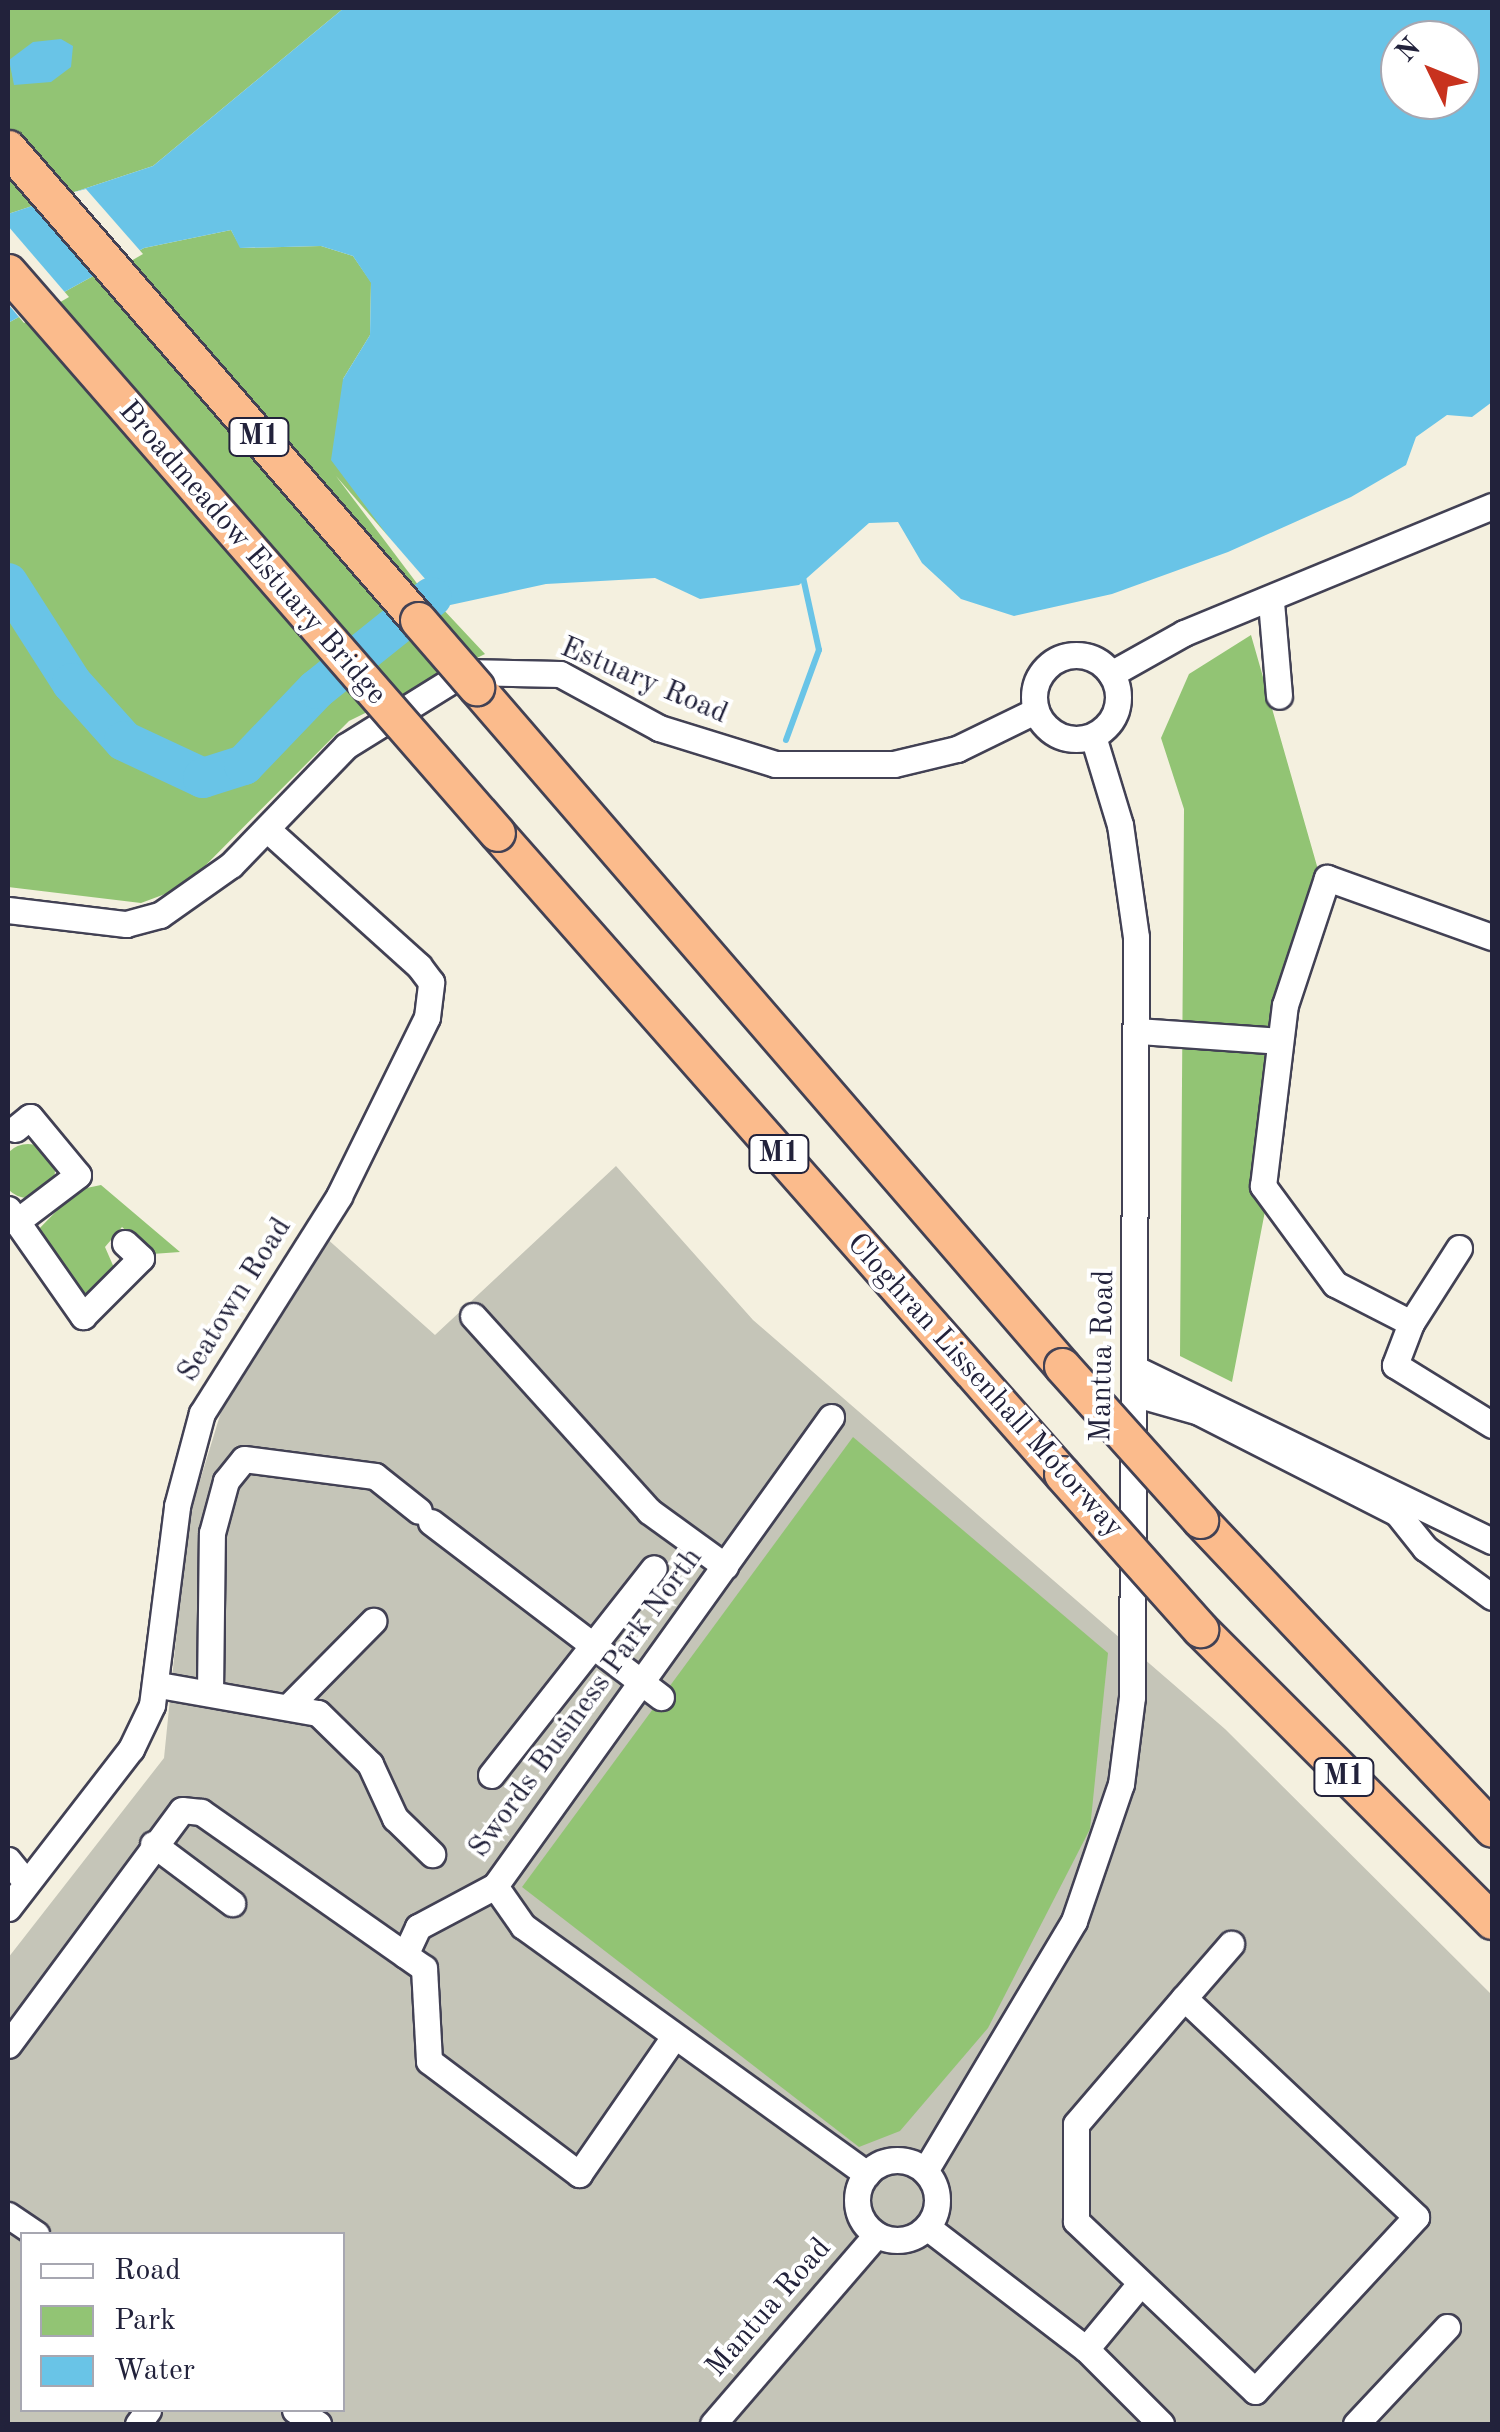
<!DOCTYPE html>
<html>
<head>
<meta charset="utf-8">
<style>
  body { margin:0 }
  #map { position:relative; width:1500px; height:2432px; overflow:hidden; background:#f4f0df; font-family:"Old Standard TT",serif }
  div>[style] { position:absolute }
  .industrial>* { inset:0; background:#c5c5b8 }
  .green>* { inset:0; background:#92c474 }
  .round { border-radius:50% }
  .water>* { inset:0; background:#69c4e7 }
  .pier>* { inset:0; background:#f4f0df }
  .stream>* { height:6px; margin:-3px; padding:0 3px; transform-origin:3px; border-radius:3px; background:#69c4e7 }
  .river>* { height:40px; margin:-20px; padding:0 20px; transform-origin:20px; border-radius:20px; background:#69c4e7 }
  .roads { filter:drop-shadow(2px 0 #424154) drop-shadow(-2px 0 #424154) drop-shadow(0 2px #424154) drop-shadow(0 -2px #424154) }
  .minor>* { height:25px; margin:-12.5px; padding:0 12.5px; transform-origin:12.5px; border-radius:12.5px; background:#fff }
  .minor>.ring { margin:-12.5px; padding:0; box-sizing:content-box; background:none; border:25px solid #fff; border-radius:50% }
  .highway>* { height:35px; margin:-17.5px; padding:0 17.5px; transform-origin:17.5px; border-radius:17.5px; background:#fbbb8c }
  .bridges { filter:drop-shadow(2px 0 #424154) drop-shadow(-2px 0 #424154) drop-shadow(0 2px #424154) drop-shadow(0 -2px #424154) }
  .highway-bridge>* { height:35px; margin:-17.5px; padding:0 17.5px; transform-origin:17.5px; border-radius:17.5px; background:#fbbb8c }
  span { translate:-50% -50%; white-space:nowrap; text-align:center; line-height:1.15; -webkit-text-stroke:8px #fff; paint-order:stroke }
  .shield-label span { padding:2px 8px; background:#fff; border:2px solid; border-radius:8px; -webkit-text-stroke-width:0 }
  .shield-label { font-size:28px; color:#22223b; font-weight:700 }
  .street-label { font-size:30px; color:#22223b }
  .frame { position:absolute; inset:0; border:10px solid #22223b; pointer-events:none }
  .legend { position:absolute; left:20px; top:2232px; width:325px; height:180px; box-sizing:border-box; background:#fff; border:2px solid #a7a7b1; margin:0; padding:12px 18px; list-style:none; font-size:30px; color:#22223b }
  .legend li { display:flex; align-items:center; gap:20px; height:50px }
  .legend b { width:50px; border:2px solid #a7a7b1 }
  .north { position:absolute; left:1380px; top:20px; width:100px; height:100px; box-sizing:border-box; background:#fff; border:2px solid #a7a7b1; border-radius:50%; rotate:313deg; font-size:28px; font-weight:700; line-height:40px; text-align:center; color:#22223b }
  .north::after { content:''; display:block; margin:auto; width:35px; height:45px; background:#c8321e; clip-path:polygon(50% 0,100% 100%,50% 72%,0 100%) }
</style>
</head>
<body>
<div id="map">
  <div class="industrial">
    <i style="clip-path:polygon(evenodd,616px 1166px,753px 1320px,1225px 1729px,1492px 1995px,1492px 2424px,8px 2424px,8px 1958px,164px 1758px,188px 1520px,231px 1379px,325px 1237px,435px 1335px,616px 1166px,22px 2234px,342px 2234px,342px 2410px,22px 2410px,22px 2234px)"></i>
  </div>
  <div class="green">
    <i style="clip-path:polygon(8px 8px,344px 8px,153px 166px,8px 214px)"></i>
    <i style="clip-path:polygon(231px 230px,241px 248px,321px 246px,353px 256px,371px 282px,370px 335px,343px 379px,441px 607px,485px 654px,349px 721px,184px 887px,141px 903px,8px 887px,8px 323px,144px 248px)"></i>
    <i style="clip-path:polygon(1251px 635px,1321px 880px,1294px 954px,1266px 1206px,1232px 1382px,1180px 1356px,1184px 809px,1161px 738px,1189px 674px)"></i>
    <i class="round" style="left:1px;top:1144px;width:54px;height:54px"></i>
    <i style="clip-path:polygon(101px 1185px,180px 1252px,152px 1254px,122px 1227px,105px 1247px,115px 1270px,84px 1301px,34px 1234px,77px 1190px)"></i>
    <i style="clip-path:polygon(853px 1437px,1108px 1653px,1090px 1829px,988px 2028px,900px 2131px,859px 2147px,522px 1887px)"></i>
  </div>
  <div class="water">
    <i style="clip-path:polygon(evenodd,344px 8px,1492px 8px,1492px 402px,1472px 417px,1447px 415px,1416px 437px,1406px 465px,1351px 497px,1228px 552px,1112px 594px,1014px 616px,961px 599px,922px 563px,898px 522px,869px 523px,799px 585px,700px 599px,655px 578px,546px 584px,441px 607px,331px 460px,343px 379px,370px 335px,371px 283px,353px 256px,321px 246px,240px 248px,231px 230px,144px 248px,8px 323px,8px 214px,153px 166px,344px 8px,1400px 40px,1460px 40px,1460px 100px,1400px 100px,1400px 40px)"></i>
    <i style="clip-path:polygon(61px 39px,73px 46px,71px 67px,51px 82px,14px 85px,9px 60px,33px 42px)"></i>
  </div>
  <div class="pier">
    <i style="clip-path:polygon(86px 189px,143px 254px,98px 280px,31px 203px)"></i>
    <i style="clip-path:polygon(8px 226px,69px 297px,24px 323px,8px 304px)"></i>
    <i style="clip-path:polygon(336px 476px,452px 610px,437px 610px)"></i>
  </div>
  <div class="stream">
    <i style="left:786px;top:740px;width:96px;rotate:-69.9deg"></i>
    <i style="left:819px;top:650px;width:75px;rotate:-102.4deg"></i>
  </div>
  <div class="river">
    <i style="left:8px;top:583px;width:119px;rotate:57.4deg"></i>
    <i style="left:72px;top:683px;width:78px;rotate:48.1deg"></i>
    <i style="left:124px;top:741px;width:87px;rotate:25.1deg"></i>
    <i style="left:203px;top:778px;width:43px;rotate:-17.6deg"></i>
    <i style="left:244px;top:765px;width:105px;rotate:-46.2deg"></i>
    <i style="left:317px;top:689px;width:147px;rotate:-38.7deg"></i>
  </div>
  <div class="roads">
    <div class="minor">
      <i style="left:1271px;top:602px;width:94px;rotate:85.1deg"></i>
      <i class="ring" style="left:1034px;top:655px;width:59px;height:59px"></i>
      <i style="left:1111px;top:674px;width:84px;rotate:-29.3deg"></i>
      <i style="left:1184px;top:633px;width:333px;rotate:-22.4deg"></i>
      <i style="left:8px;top:910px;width:119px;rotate:6.8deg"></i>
      <i style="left:126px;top:924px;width:35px;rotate:-15deg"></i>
      <i style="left:160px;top:915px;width:87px;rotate:-35.2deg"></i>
      <i style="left:231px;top:865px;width:165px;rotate:-46deg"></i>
      <i style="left:346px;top:746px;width:140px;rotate:-31.9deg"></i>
      <i style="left:465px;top:672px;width:95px;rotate:1.2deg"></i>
      <i style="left:560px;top:674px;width:113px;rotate:28.6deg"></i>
      <i style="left:659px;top:728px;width:121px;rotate:17.2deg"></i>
      <i style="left:775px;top:764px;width:119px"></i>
      <i style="left:894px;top:764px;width:65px;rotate:-13.4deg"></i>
      <i style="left:957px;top:749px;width:87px;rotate:-26deg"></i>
      <i style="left:1138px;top:1031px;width:142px;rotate:4deg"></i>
      <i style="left:15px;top:1129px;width:19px;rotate:-39deg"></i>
      <i style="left:30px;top:1117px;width:75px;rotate:50.4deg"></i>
      <i style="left:78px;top:1175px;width:78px;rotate:142.8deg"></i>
      <i style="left:8px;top:1209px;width:131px;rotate:55deg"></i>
      <i style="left:83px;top:1316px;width:82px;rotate:-45deg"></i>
      <i style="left:141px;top:1258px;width:22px;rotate:-137deg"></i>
      <i style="left:1459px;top:1248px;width:89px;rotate:122.6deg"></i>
      <i style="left:1411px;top:1323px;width:85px;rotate:-152.8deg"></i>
      <i style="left:1335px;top:1284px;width:122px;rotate:-126.3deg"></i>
      <i style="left:1263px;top:1186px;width:182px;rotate:-83.1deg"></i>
      <i style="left:1285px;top:1005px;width:134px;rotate:-71.7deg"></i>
      <i style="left:1327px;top:878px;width:175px;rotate:19.7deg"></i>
      <i style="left:473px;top:1316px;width:263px;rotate:47.9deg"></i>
      <i style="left:649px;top:1511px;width:94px;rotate:35.9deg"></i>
      <i style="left:1411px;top:1323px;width:45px;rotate:110.9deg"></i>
      <i style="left:1395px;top:1365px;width:114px;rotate:31.7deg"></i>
      <i style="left:1136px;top:1369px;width:395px;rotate:25.8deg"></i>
      <i style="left:1136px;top:1394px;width:66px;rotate:15.9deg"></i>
      <i style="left:1199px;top:1412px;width:222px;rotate:27deg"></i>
      <i style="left:1397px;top:1513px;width:45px;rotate:51.3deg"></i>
      <i style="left:1425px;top:1548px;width:83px;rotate:36.2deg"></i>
      <i style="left:831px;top:1417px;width:577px;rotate:125.62deg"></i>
      <i style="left:495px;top:1886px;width:49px;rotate:55deg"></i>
      <i style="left:523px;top:1926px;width:424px;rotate:35.8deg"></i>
      <i style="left:431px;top:1522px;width:289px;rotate:37.3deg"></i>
      <i style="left:159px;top:1685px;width:161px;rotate:10deg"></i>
      <i style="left:318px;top:1713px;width:73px;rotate:44.4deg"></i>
      <i style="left:370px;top:1764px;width:60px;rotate:65.2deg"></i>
      <i style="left:395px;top:1818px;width:52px;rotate:44.2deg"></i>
      <i style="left:210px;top:1692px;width:159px;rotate:-89.3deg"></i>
      <i style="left:212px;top:1533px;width:54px;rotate:-74.9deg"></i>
      <i style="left:226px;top:1481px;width:28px;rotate:-51deg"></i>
      <i style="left:244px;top:1459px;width:132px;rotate:7.4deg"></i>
      <i style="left:375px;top:1476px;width:56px;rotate:38.5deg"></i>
      <i style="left:289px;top:1706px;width:120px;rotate:-45.3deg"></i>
      <i style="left:491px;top:1775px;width:263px;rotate:-51.8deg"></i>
      <i style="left:153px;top:1844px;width:99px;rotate:36.8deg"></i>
      <i style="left:8px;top:1860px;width:28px;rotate:51deg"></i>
      <i style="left:8px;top:1908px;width:201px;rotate:-52.3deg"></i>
      <i style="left:131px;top:1749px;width:49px;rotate:-64.5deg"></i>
      <i style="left:152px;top:1705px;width:201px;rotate:-82.8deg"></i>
      <i style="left:177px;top:1506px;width:96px;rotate:-75deg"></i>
      <i style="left:202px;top:1413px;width:257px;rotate:-57.7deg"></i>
      <i style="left:339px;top:1196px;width:199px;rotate:-63.8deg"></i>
      <i style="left:427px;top:1017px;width:35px;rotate:-83deg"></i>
      <i style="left:431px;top:982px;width:20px;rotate:-127deg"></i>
      <i style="left:419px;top:966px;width:203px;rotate:-138deg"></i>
      <i style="left:405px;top:1955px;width:31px;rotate:-65deg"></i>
      <i style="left:418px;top:1927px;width:87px;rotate:-28deg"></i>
      <i style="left:1184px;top:1998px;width:319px;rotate:43.3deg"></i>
      <i style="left:1416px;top:2217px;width:237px;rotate:132.8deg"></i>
      <i style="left:1255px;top:2391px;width:247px;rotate:-136.5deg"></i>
      <i style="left:1076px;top:2221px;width:97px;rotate:-90deg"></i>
      <i style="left:1076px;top:2124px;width:166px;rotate:-49.4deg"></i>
      <i style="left:1184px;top:1998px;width:72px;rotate:-49deg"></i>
      <i style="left:8px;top:2045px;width:292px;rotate:-53.5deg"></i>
      <i style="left:182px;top:1810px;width:19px;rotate:6deg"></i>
      <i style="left:201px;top:1812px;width:272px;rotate:35deg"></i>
      <i style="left:424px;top:1968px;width:93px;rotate:86.9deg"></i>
      <i style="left:429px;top:2061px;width:188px;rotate:37deg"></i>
      <i style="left:579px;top:2174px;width:167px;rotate:-55.3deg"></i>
      <i class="ring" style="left:857px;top:2160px;width:55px;height:55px"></i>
      <i style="left:925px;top:2171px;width:291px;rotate:-59.2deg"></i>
      <i style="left:1074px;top:1921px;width:145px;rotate:-71.1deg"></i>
      <i style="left:1121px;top:1784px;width:88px;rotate:-82.8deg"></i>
      <i style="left:1132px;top:1697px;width:760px;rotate:-89.7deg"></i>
      <i style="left:1136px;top:937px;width:113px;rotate:-98.1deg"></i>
      <i style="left:1120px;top:825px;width:93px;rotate:-106.9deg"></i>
      <i style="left:8px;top:2215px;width:34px;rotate:34deg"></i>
      <i style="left:927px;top:2227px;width:200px;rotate:37.5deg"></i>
      <i style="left:1086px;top:2349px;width:106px;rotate:45deg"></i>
      <i style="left:1086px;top:2349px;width:83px;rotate:-50.4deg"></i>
      <i style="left:295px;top:2410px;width:27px;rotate:31deg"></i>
      <i style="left:138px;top:2424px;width:17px;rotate:-54deg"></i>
      <i style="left:713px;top:2424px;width:250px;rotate:-49.2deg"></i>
      <i style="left:1356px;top:2424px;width:133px;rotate:-46.8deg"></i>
    </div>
    <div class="highway">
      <i style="left:8px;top:148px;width:625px;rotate:49.02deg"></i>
      <i style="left:476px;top:687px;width:897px;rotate:49.2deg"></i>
      <i style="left:497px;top:833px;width:854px;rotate:48.61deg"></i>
      <i style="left:1200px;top:1520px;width:425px;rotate:46.6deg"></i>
      <i style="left:1200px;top:1629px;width:413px;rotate:45deg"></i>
    </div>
  </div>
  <div class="bridges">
    <div class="highway-bridge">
      <i style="left:8px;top:272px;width:744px;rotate:48.92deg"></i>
      <i style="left:418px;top:620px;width:89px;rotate:49.1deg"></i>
      <i style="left:1062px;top:1366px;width:207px;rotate:48.1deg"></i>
      <i style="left:1062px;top:1474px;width:208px;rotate:48.3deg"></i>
    </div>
  </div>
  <div class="shield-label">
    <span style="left:259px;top:437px">M1</span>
    <span style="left:779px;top:1154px">M1</span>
    <span style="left:1344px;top:1777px">M1</span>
  </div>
  <div class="street-label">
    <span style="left:252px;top:553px;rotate:49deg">Broadmeadow Estuary Bridge</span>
    <span style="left:644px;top:681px;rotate:23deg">Estuary Road</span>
    <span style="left:235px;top:1300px;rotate:-58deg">Seatown Road</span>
    <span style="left:1103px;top:1356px;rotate:-89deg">Mantua Road</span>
    <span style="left:985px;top:1386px;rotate:48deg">Cloghran Lissenhall Motorway</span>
    <span style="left:586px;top:1703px;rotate:-54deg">Swords Business Park North</span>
    <span style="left:769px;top:2308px;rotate:-49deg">Mantua Road</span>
  </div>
  <div class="frame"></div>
  <ul class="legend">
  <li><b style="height:12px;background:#fff"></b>Road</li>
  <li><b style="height:28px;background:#92c474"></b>Park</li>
  <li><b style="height:28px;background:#69c4e7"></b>Water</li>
  </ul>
  <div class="north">N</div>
</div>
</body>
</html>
